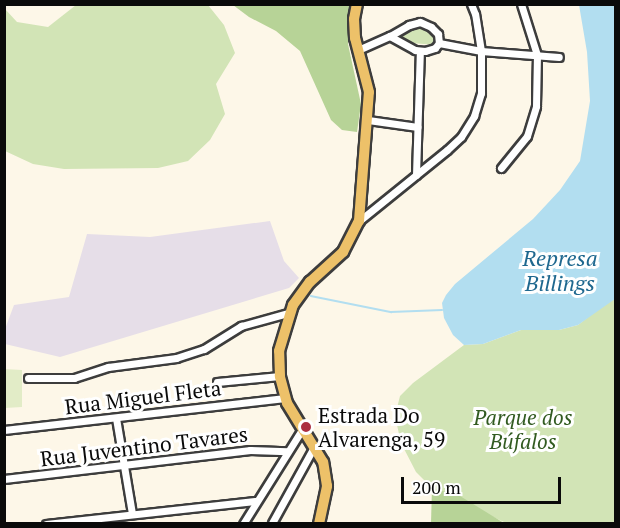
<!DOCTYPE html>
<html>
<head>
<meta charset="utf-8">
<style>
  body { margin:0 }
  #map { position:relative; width:620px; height:528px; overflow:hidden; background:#fdf7e8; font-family:"PT Serif",serif }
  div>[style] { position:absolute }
  .industrial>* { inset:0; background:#e6dee8 }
  .green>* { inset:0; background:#d2e4b6 }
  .forest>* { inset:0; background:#b7d397 }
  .pitch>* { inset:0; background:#e2ecc7 }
  .water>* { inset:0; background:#b2def0 }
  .stream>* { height:1.5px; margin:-0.75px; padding:0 0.75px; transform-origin:0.75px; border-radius:0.75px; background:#b2def0 }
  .roads { filter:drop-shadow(2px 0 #3d3d3d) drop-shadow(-2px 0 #3d3d3d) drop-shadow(0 2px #3d3d3d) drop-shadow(0 -2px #3d3d3d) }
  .minor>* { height:7px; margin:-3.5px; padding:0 3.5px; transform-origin:3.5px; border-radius:3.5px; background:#fff }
  .primary>* { height:10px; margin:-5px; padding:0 5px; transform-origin:5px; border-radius:5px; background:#edc169 }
  .dots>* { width:16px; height:16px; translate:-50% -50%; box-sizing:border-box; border:3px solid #fff; border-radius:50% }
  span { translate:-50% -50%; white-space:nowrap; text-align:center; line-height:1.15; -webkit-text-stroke:6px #fff; paint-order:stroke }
  .street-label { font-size:21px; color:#0a0a0a }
  .poi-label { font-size:21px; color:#0a0a0a }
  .left { translate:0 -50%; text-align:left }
  .park-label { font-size:21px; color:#325b21; font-style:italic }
  .water-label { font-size:22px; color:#1f688f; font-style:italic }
  .frame { position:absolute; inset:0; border:6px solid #0a0a0a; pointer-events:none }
  .scale { position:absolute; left:401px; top:477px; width:160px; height:27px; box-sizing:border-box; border:3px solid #0a0a0a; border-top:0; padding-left:8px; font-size:18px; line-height:21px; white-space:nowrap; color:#0a0a0a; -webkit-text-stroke:4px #fff; paint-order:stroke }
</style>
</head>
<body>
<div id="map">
  <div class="industrial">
    <i style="clip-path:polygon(270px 221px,284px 261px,299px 278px,289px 288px,60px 357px,5px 344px,5px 329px,14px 305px,69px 297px,87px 234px,150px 237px)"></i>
  </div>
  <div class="green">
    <i style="clip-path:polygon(76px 5px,208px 5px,224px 25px,235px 53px,216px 84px,225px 114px,210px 140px,188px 161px,158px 168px,64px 169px,33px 164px,5px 151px,5px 9px,17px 22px,48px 27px)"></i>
    <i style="clip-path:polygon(413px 26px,425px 27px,432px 31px,436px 37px,436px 45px,412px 43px,402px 39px,399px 33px)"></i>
    <i style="clip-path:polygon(615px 299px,615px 523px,506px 523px,432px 488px,416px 472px,401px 443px,395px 416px,400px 396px,413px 383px,464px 345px,483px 344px,521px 330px,559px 330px,578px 325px,605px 304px)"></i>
  </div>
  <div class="forest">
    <i style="clip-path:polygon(233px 5px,350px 5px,348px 44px,361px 104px,357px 132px,342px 130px,331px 120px,300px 51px,276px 31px,249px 17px)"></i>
    <i style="clip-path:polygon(432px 488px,460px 496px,504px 523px,431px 523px)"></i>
  </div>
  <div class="pitch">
    <i style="clip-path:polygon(4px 369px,22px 370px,22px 407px,5px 408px)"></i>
  </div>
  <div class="water">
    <i style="clip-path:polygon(579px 5px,615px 5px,615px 299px,578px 325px,559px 330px,521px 330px,483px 344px,464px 345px,453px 335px,444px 318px,442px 303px,446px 295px,455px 284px,533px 219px,560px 190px,580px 161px,590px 101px,587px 52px)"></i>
  </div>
  <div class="stream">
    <i style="left:311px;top:296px;width:82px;rotate:11.3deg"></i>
    <i style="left:391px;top:312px;width:51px;rotate:-2.2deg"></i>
  </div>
  <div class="roads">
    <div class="minor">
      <i style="left:420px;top:22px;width:12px;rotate:24deg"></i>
      <i style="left:431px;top:27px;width:10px;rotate:45deg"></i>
      <i style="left:438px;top:34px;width:9px;rotate:84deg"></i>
      <i style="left:439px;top:43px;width:6px;rotate:129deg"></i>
      <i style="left:435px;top:48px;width:10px;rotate:163deg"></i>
      <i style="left:425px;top:51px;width:10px;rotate:-174deg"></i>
      <i style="left:415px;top:50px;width:29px;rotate:-151deg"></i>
      <i style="left:390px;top:36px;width:22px;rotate:-30deg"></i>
      <i style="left:409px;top:25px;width:11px;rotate:-15deg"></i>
      <i style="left:439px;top:43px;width:43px;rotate:10.8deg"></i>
      <i style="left:481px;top:51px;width:78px;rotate:4.4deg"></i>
      <i style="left:358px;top:50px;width:35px;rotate:-24deg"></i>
      <i style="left:368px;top:120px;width:50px;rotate:8deg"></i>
      <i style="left:501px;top:168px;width:41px;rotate:-50.9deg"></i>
      <i style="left:527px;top:136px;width:31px;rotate:-73deg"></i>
      <i style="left:536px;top:106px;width:51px;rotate:-88.9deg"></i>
      <i style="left:537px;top:55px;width:53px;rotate:-107.4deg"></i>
      <i style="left:416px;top:175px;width:124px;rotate:-88.2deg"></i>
      <i style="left:359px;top:221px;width:113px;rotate:-38.9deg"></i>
      <i style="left:447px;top:150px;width:19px;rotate:-43deg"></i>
      <i style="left:461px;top:137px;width:25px;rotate:-58deg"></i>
      <i style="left:474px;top:116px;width:24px;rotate:-73deg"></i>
      <i style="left:481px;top:93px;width:42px;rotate:-90deg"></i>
      <i style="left:481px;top:51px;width:37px;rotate:-99deg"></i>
      <i style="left:475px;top:14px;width:11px;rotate:-112deg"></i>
      <i style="left:28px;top:378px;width:46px"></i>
      <i style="left:74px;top:378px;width:36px;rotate:-18deg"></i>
      <i style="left:108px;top:367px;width:69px;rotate:-7.5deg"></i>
      <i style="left:176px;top:358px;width:29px;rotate:-18deg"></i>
      <i style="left:204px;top:349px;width:44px;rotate:-31.9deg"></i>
      <i style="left:241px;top:326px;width:52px;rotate:-15.6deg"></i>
      <i style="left:217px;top:382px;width:63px;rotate:-5.4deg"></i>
      <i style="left:116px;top:418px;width:97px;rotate:80.5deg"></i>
      <i style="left:4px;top:430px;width:283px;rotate:-6.5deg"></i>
      <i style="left:4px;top:479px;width:248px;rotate:-6.7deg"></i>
      <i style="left:250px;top:450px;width:37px;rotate:2deg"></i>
      <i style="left:272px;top:523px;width:89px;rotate:-61.1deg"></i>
      <i style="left:46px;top:524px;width:210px;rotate:-6.3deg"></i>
      <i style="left:243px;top:524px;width:113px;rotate:-58deg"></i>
    </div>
    <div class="primary">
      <i style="left:319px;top:524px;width:39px;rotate:-78deg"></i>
      <i style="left:327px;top:486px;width:24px;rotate:-99deg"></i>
      <i style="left:323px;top:462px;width:69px;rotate:-121.4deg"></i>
      <i style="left:287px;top:403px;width:28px;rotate:-105deg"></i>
      <i style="left:280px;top:376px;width:25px;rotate:-92deg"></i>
      <i style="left:279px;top:351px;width:48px;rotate:-73.1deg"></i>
      <i style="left:293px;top:305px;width:29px;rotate:-54deg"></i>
      <i style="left:310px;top:282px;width:45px;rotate:-42.3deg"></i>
      <i style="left:343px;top:252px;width:35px;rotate:-63deg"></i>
      <i style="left:359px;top:221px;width:129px;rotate:-85.6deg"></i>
      <i style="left:369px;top:92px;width:56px;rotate:-104.5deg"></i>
      <i style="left:355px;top:38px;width:19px;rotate:-93deg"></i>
      <i style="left:354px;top:19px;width:15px;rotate:-79deg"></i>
    </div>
  </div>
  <div class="dots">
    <i style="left:306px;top:427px;background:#ac2f40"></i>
  </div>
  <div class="street-label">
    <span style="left:143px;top:397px;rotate:-7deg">Rua Miguel Fleta</span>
    <span style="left:144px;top:446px;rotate:-7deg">Rua Juventino Tavares</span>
  </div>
  <div class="poi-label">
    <span class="left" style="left:318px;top:427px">Estrada Do<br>Alvarenga, 59</span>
  </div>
  <div class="park-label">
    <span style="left:523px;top:429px">Parque dos<br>Búfalos</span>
  </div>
  <div class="water-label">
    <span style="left:560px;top:270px">Represa<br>Billings</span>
  </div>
  <div class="frame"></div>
  <div class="scale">200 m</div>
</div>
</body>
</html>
